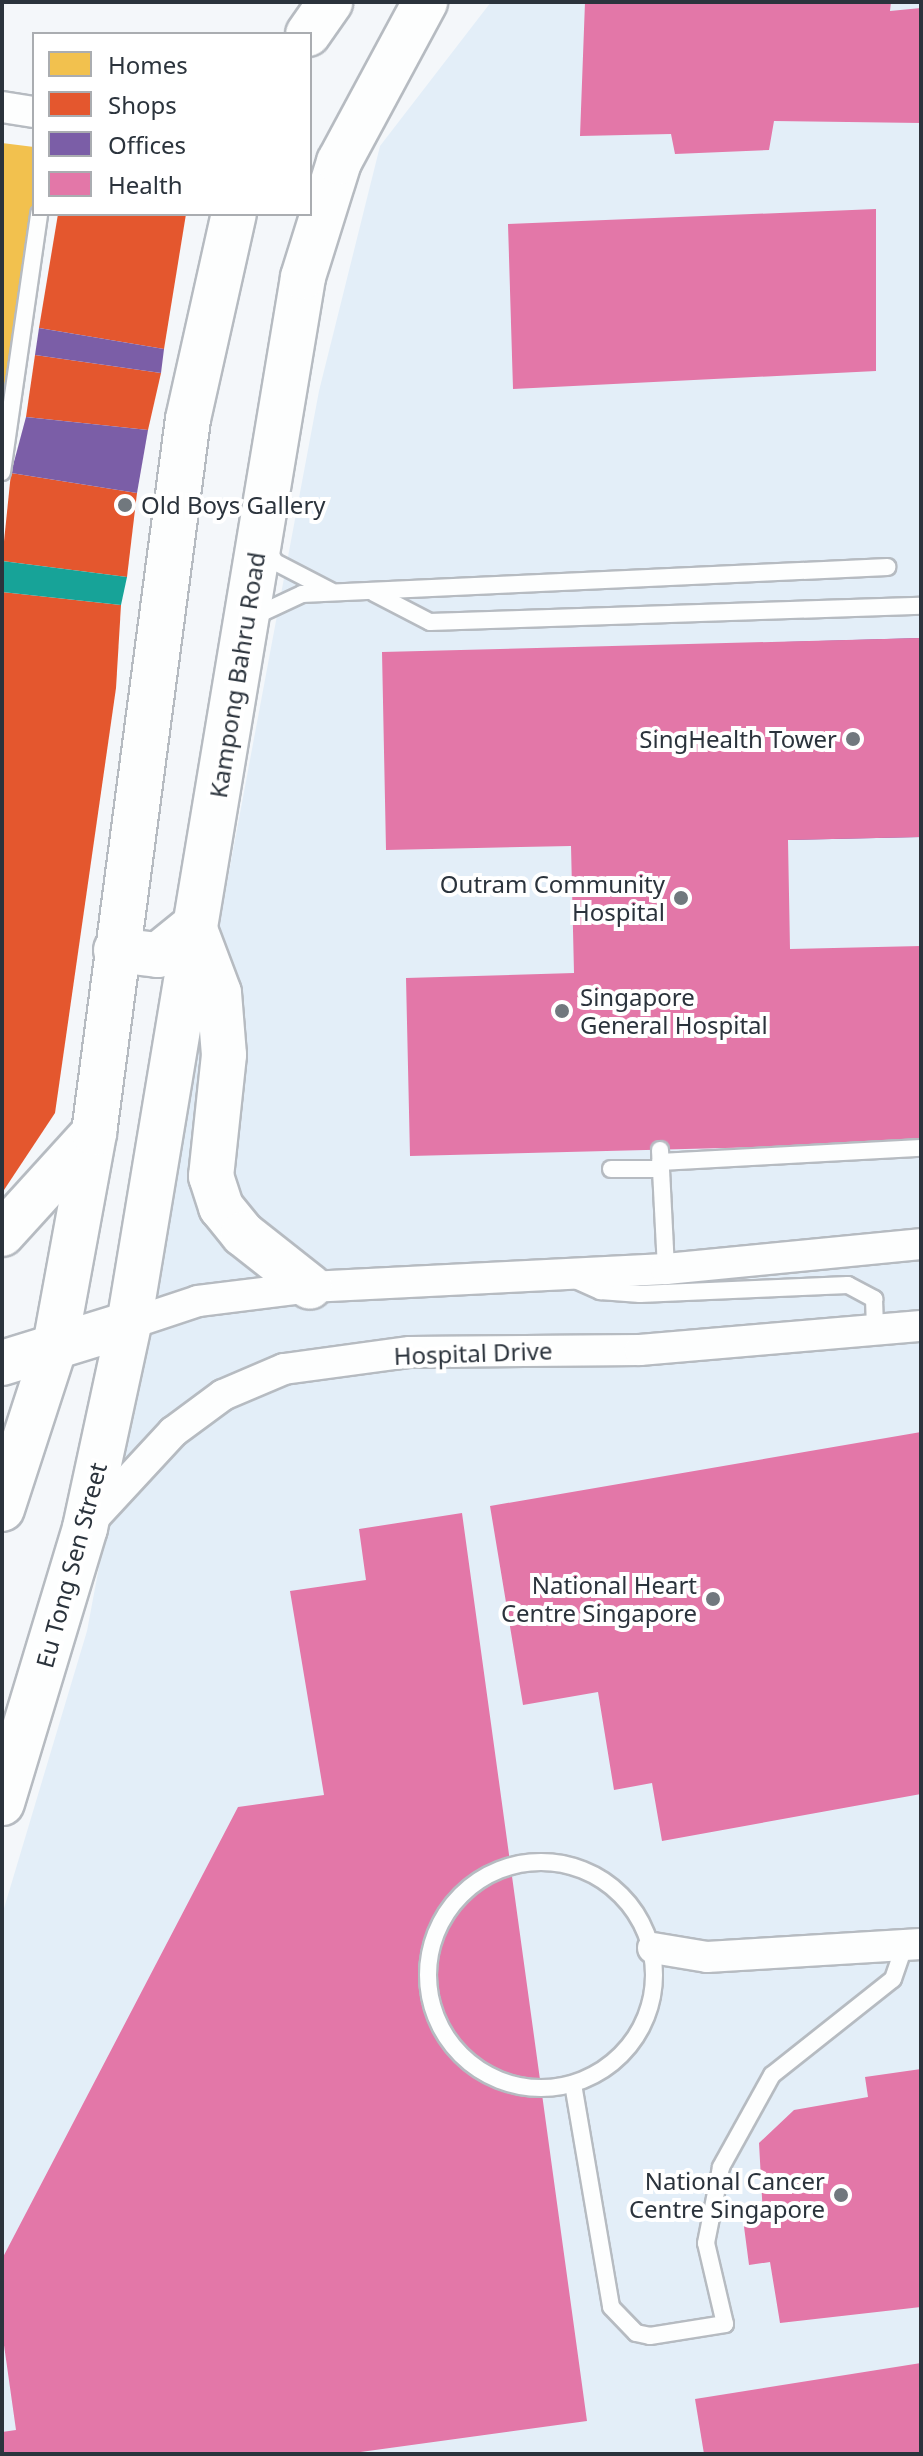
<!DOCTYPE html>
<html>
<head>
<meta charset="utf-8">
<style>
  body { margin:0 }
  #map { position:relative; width:923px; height:2456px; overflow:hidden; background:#f4f7fa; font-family:"Noto Sans",sans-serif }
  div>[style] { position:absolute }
  .built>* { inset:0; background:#e3eef8 }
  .homes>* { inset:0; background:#f2c14e }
  .shops>* { inset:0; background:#e4572e }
  .offices>* { inset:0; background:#7b5ea7 }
  .health>* { inset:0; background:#e377a8 }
  .public>* { inset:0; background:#17a398 }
  .roads { filter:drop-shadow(2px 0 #b6bbc1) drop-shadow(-2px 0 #b6bbc1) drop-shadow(0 2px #b6bbc1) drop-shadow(0 -2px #b6bbc1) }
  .lane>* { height:16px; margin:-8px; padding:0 8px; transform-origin:8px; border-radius:8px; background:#fdfefe }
  .lane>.ring { margin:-8px; padding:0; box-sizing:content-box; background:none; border:16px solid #fdfefe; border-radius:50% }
  .street>* { height:30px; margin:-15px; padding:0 15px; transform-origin:15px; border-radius:15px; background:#fdfefe }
  .secondary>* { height:44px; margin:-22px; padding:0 22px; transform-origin:22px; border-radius:22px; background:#fdfefe }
  .primary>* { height:44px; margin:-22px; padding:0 22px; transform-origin:22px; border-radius:22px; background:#fdfefe }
  .dots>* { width:22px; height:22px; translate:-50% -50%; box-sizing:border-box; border:4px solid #fff; border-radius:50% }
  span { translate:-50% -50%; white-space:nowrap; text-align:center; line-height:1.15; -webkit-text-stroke:8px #fff; paint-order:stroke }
  .poi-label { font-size:24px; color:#2b333c }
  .left { translate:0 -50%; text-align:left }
  .right { translate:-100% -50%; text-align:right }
  .street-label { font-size:24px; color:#2b333c }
  .frame { position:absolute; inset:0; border:4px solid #2b333c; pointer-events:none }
  .legend { position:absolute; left:32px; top:32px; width:280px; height:184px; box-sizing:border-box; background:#fff; border:2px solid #aaadb1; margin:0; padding:10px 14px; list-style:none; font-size:24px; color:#2b333c }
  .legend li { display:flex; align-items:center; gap:16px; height:40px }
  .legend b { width:40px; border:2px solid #aaadb1 }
</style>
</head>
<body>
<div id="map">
  <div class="built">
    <i style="clip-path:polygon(491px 2px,921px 2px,921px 2454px,2px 2454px,2px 1915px,87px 1631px,319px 391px,380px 146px)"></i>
  </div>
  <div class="homes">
    <i style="clip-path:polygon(2px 143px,34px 147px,34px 214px,2px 427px)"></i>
  </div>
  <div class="shops">
    <i style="clip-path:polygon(58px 214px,186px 214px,164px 349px,39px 328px)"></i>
    <i style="clip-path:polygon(35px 355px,161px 373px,148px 430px,26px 417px)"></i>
    <i style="clip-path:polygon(11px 473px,137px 493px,127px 577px,2px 561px)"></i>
    <i style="clip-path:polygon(2px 592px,121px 605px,116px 688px,55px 1113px,2px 1193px)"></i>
  </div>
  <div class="offices">
    <i style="clip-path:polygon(39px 328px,164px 349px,161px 373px,35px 355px)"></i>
    <i style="clip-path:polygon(26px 417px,148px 430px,137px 493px,11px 473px)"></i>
    <i style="clip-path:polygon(921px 638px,921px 837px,788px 840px,784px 642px)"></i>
  </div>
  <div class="health">
    <i style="clip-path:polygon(585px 2px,891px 2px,890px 11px,921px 8px,921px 123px,774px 121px,769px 150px,675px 154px,671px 134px,580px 136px)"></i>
    <i style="clip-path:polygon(876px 209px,876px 371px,513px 389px,508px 224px)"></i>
    <i style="clip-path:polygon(921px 638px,921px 837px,788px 840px,790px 949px,921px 946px,921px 1143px,410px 1156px,406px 978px,574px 973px,571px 846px,386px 850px,382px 652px)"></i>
    <i style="clip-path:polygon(921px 1432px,921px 1794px,662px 1841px,652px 1783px,614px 1790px,598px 1692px,523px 1705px,490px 1506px)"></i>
    <i style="clip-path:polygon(462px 1513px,587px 2421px,346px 2454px,2px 2454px,2px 2432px,16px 2430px,2px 2331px,2px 2259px,238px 1807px,324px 1795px,290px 1591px,366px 1580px,359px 1529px)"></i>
    <i style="clip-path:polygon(921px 2069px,921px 2307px,780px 2323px,770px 2262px,749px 2265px,743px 2219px,763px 2216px,759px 2143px,794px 2110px,868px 2097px,865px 2077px)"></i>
    <i style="clip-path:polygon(921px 2363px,921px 2454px,704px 2454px,695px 2399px)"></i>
  </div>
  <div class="public">
    <i style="clip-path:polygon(2px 561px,127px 577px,121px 605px,2px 592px)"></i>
  </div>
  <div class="roads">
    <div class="lane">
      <i style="left:2px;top:472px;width:261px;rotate:-81.8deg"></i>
      <i style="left:266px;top:547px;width:17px;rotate:59deg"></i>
      <i style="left:275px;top:562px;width:63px;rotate:27.4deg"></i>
      <i style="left:374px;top:593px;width:63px;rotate:27.4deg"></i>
      <i style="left:430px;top:622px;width:491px;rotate:-1.9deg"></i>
      <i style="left:255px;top:616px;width:52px;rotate:-25.1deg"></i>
      <i style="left:302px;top:594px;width:586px;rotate:-2.64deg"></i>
      <i style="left:660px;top:1150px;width:119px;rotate:87.1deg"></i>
      <i style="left:660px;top:1162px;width:261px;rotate:-3.1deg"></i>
      <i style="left:611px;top:1169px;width:49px"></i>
      <i style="left:573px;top:1279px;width:30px;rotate:24deg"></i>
      <i style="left:600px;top:1291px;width:40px;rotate:4.3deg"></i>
      <i style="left:640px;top:1294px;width:208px;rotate:-2.5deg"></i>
      <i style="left:848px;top:1285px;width:30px;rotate:28deg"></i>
      <i style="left:874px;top:1299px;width:29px;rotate:88deg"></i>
      <i class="ring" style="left:428px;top:1862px;width:210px;height:210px"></i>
      <i style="left:573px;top:2084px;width:226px;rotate:80.3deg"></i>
      <i style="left:611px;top:2307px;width:36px;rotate:46deg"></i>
      <i style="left:636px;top:2333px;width:14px;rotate:12deg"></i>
      <i style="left:650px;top:2336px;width:76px;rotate:-9.1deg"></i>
      <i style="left:725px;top:2324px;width:83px;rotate:-103.2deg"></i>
      <i style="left:706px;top:2243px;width:77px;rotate:-78.8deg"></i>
      <i style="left:721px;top:2167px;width:105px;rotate:-61deg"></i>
      <i style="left:772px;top:2075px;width:154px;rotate:-38.4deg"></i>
      <i style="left:893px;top:1979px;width:36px;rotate:-71deg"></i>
    </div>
    <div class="street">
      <i style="left:2px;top:107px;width:32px;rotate:9deg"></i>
      <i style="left:129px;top:1324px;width:73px;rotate:-18.4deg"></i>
      <i style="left:198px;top:1301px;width:113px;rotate:-7.1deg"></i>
      <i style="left:310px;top:1287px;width:356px;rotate:-2.9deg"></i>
      <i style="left:666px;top:1269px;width:256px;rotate:-5.6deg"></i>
      <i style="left:87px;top:1525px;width:127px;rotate:-47.2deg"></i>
      <i style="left:173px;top:1432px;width:62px;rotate:-36.5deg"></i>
      <i style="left:223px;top:1395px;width:66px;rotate:-23.1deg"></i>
      <i style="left:284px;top:1369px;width:127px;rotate:-7.7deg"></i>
      <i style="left:410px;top:1352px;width:230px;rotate:-0.5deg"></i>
      <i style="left:640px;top:1350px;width:282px;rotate:-4.9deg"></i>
      <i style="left:653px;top:1948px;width:55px;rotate:9.5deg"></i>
      <i style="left:707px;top:1957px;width:214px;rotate:-3.5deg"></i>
    </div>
    <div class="secondary">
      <i style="left:2px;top:1234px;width:137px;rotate:-47.7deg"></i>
    </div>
    <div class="primary">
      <i style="left:308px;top:34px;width:39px;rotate:-55deg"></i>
      <i style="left:196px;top:932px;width:65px;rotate:69.3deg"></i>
      <i style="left:219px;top:993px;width:62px;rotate:85.4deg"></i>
      <i style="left:224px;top:1055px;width:122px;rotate:96.1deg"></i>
      <i style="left:211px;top:1176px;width:33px;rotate:72deg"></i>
      <i style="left:221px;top:1207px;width:35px;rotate:51deg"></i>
      <i style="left:243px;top:1234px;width:85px;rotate:38.3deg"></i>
      <i style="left:116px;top:950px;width:42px;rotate:6.8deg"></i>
      <i style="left:158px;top:955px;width:46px;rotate:-38.9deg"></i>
      <i style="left:2px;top:1363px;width:133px;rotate:-17.1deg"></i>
      <i style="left:2px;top:1509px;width:171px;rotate:-72deg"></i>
      <i style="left:55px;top:1346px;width:217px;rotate:-79.6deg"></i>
      <i style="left:94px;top:1133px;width:720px;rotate:-82.5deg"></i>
      <i style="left:188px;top:419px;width:210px;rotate:-77.4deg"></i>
      <i style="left:2px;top:1803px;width:287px;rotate:-73.2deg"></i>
      <i style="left:85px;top:1528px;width:209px;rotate:-77.8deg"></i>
      <i style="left:129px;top:1324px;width:1061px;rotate:-80.56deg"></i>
      <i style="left:303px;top:277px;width:121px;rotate:-72.6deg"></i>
      <i style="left:339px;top:162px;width:182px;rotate:-61.7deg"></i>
    </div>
  </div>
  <div class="dots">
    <i style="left:125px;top:505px;background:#71787e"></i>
    <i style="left:853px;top:739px;background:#71787e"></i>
    <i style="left:681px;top:898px;background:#71787e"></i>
    <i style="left:562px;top:1011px;background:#71787e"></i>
    <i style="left:713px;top:1599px;background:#71787e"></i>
    <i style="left:841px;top:2195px;background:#71787e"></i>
  </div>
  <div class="poi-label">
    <span class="left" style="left:141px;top:505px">Old Boys Gallery</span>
    <span class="right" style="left:837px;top:739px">SingHealth Tower</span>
    <span class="right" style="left:665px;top:898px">Outram Community<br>Hospital</span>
    <span class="left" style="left:580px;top:1011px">Singapore<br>General Hospital</span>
    <span class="right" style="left:697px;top:1599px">National Heart<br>Centre Singapore</span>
    <span class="right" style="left:825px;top:2195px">National Cancer<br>Centre Singapore</span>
  </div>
  <div class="street-label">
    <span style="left:237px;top:675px;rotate:-81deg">Kampong Bahru Road</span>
    <span style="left:473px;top:1353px;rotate:-2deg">Hospital Drive</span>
    <span style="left:71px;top:1565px;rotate:-75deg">Eu Tong Sen Street</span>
  </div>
  <div class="frame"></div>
  <ul class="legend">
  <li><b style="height:22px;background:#f2c14e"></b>Homes</li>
  <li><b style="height:22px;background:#e4572e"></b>Shops</li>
  <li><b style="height:22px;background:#7b5ea7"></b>Offices</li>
  <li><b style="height:22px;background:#e377a8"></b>Health</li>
  </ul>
</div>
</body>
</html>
